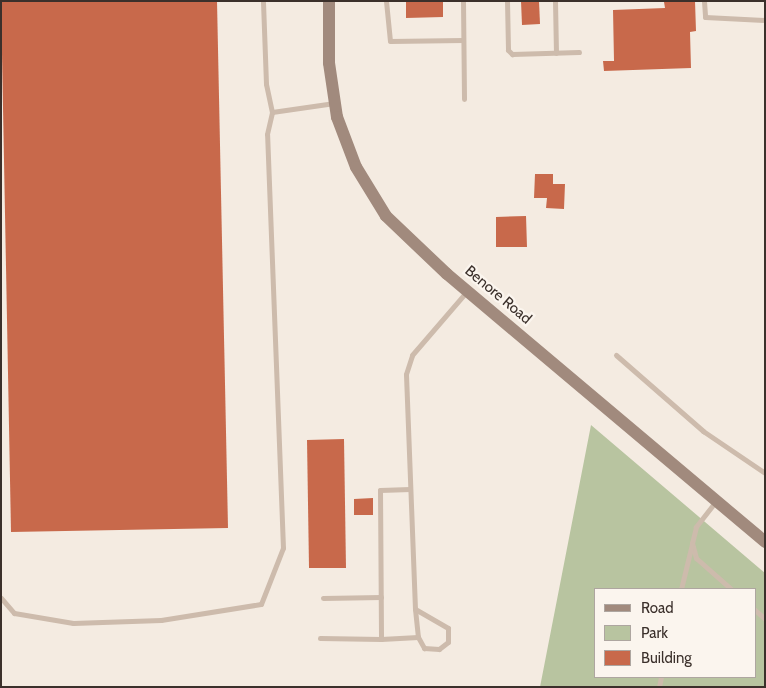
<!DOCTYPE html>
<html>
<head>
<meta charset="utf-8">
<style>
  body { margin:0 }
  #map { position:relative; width:766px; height:688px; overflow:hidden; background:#f4ebe1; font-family:Cabin,sans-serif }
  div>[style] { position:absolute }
  .green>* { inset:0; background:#b8c4a0 }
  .building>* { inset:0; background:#c8694b }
  .service>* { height:5px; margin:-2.5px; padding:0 2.5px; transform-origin:2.5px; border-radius:2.5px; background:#cdbbac }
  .secondary>* { height:12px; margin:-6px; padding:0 6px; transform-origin:6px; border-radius:6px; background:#a18a7d }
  span { translate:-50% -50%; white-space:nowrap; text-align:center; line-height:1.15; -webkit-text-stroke:4.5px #fbf5ee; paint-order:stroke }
  .street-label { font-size:15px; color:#3b302b }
  .frame { position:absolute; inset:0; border:2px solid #3b302b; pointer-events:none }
  .legend { position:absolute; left:594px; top:588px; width:162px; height:90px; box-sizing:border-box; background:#fbf5ee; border:1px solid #aea6a0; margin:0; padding:6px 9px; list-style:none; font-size:15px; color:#3b302b }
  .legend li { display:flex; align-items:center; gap:10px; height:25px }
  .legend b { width:25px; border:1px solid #aea6a0 }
</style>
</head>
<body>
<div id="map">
  <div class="green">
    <i style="clip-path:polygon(evenodd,591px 425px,765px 573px,765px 687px,540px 687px,591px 425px,595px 589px,755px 589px,755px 677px,595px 677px,595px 589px)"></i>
  </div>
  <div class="building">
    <i style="clip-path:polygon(1px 1px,217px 1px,228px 528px,11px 532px)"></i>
    <i style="clip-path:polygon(406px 1px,443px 1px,443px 17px,406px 18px)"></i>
    <i style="clip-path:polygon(521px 1px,539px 1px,540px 24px,522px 25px)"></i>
    <i style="clip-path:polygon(695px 1px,696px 31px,690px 32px,691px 68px,604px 71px,603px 61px,614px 61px,613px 10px,665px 8px,664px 2px)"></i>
    <i style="clip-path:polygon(535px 174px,553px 174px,553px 184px,565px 184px,564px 209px,546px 208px,547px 198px,534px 198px)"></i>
    <i style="clip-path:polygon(526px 216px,527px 247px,496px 247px,496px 217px)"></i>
    <i style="clip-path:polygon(344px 439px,346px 568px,309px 568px,307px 440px)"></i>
    <i style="clip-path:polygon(373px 498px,373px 515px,354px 515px,354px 499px)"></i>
  </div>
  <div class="service">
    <i style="left:386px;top:1px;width:40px;rotate:84.3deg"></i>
    <i style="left:390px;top:41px;width:73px;rotate:-0.8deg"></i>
    <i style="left:463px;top:1px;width:98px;rotate:89.4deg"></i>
    <i style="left:507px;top:1px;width:49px;rotate:88.8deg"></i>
    <i style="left:508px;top:50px;width:6px;rotate:45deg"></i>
    <i style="left:512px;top:54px;width:67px;rotate:-1.7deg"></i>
    <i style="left:555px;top:1px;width:52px;rotate:88.9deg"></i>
    <i style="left:704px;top:1px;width:16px;rotate:86deg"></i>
    <i style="left:705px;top:17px;width:60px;rotate:2.9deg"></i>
    <i style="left:263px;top:2px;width:82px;rotate:87.9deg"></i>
    <i style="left:266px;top:84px;width:29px;rotate:78deg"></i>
    <i style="left:616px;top:355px;width:116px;rotate:41.1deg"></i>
    <i style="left:703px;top:431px;width:75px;rotate:34.1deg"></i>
    <i style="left:410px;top:489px;width:30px;rotate:178deg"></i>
    <i style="left:380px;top:490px;width:149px;rotate:89.6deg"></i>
    <i style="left:381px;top:639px;width:37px;rotate:-3deg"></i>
    <i style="left:716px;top:501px;width:33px;rotate:128deg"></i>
    <i style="left:696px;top:527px;width:16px;rotate:104deg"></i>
    <i style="left:692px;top:543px;width:16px;rotate:75deg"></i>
    <i style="left:696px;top:558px;width:47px;rotate:41.5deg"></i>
    <i style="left:681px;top:589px;width:46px;rotate:-76.3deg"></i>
    <i style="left:1px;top:598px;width:20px;rotate:49deg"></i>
    <i style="left:14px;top:613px;width:60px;rotate:9.6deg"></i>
    <i style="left:73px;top:623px;width:88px;rotate:-2deg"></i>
    <i style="left:161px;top:620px;width:101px;rotate:-9.1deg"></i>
    <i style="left:261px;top:604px;width:60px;rotate:-68.6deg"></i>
    <i style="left:283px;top:548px;width:414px;rotate:-92.2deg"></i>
    <i style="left:267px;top:134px;width:23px;rotate:-77deg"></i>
    <i style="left:272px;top:112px;width:63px;rotate:-8.3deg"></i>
    <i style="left:323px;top:598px;width:58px;rotate:-1deg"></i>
    <i style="left:415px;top:609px;width:28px;rotate:84deg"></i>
    <i style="left:418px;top:637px;width:13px;rotate:61deg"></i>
    <i style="left:424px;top:648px;width:15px;rotate:4deg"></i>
    <i style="left:439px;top:649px;width:11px;rotate:-38deg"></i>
    <i style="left:448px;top:642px;width:14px;rotate:-90deg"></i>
    <i style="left:448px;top:628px;width:38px;rotate:-150deg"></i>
    <i style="left:415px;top:609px;width:235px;rotate:-92.2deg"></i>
    <i style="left:406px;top:374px;width:20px;rotate:-72deg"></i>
    <i style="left:412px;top:355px;width:84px;rotate:-49.3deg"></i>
    <i style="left:755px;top:610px;width:13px;rotate:42deg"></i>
    <i style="left:320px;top:638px;width:61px;rotate:0.9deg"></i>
    <i style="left:659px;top:687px;width:10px;rotate:-79deg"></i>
  </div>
  <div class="secondary">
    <i style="left:329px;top:1px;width:62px;rotate:90deg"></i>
    <i style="left:329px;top:63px;width:55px;rotate:81.6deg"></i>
    <i style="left:337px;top:117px;width:53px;rotate:69.2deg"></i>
    <i style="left:356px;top:167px;width:57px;rotate:58.5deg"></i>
    <i style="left:386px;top:216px;width:84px;rotate:43.6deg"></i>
    <i style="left:447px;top:274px;width:416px;rotate:40.1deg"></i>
  </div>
  <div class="street-label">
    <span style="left:498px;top:295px;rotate:40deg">Benore Road</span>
  </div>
  <div class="frame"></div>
  <ul class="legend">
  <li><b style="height:6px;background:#a18a7d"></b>Road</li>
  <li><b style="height:14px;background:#b8c4a0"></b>Park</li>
  <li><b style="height:14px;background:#c8694b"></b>Building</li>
  </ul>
</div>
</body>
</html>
